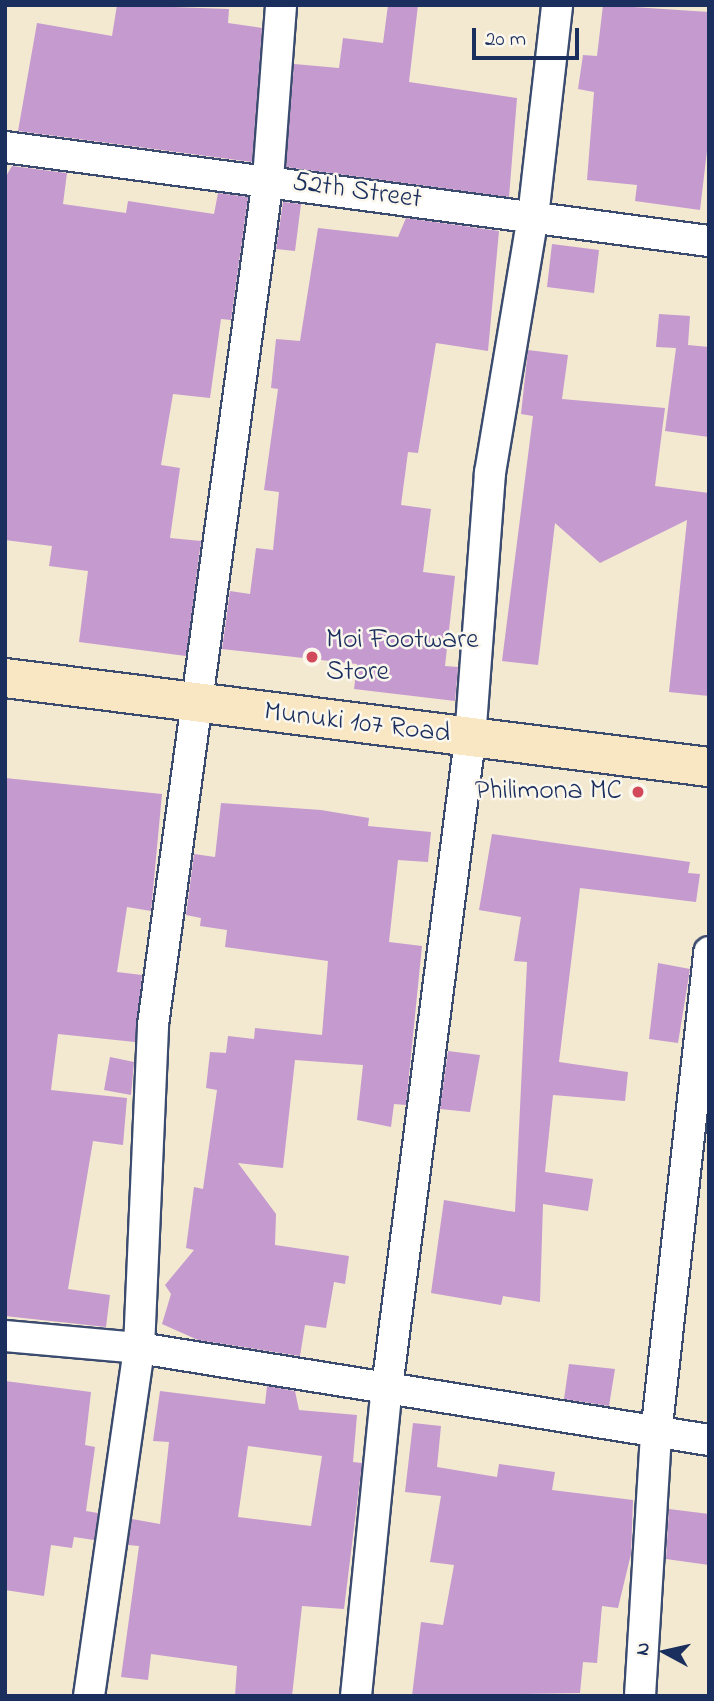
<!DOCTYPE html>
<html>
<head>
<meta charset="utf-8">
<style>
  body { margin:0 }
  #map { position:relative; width:714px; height:1701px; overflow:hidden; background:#f3e9d1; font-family:"Indie Flower",sans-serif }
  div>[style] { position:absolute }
  .building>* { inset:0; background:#c49acf }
  .roads { filter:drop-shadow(2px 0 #3b4b6f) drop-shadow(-2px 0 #3b4b6f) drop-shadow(0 2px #3b4b6f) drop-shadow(0 -2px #3b4b6f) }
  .minor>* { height:30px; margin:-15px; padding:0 15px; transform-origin:15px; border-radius:15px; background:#fff }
  .secondary>* { height:38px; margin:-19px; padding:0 19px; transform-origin:19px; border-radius:19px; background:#f9e7c3 }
  .dots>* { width:19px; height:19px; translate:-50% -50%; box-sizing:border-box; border:4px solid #fbf7ec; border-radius:50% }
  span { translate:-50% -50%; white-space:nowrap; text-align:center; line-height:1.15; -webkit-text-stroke:5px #fbf7ec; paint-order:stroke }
  .street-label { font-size:28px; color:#1b2f5e }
  .poi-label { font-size:28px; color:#1b2f5e }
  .left { translate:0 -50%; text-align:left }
  .right { translate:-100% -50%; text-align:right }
  .frame { position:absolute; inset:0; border:7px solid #1b2f5e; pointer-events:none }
  .north { position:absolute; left:630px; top:1617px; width:70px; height:70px; -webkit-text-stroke:5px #fbf7ec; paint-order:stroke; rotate:278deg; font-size:19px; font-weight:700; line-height:28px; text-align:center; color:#1b2f5e }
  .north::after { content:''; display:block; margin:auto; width:24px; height:32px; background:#1b2f5e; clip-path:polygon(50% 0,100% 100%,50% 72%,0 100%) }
  .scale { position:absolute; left:472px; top:28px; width:107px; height:32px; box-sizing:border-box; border:4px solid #1b2f5e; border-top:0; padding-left:9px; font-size:21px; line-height:24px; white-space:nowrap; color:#1b2f5e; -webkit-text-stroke:5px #fbf7ec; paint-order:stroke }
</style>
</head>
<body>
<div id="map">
  <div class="building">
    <i style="clip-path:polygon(117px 5px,229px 9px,228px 23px,262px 28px,252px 162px,18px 131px,37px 23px,112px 36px)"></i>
    <i style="clip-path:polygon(388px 5px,418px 5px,409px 82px,517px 98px,509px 197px,286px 167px,294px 64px,339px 68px,343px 38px,383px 43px)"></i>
    <i style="clip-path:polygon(603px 5px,709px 12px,709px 134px,700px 210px,635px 201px,637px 185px,587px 180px,594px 92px,578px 89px,583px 55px,597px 56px)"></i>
    <i style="clip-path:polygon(12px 166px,67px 173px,63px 204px,126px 213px,128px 201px,214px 214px,218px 193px,248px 197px,231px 320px,221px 319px,210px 398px,173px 394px,161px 465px,180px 468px,170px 538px,201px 541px,186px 656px,79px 642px,88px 571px,49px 566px,52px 546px,5px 540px,5px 178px)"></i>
    <i style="clip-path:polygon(283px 202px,301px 204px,295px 251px,276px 249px)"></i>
    <i style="clip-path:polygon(406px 218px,499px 231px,488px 351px,436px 343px,418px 453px,408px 452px,401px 505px,431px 509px,423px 572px,455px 576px,445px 666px,458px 667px,455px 701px,354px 689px,357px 664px,222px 649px,230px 591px,250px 594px,256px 548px,273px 550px,279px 492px,264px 490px,278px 389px,271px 388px,276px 339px,300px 341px,318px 228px,398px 237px)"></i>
    <i style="clip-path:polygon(552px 244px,599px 250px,594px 293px,547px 287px)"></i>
    <i style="clip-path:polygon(659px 314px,690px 316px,688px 345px,709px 347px,709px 437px,665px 431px,676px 348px,656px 347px)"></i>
    <i style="clip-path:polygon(528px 350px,568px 355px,562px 399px,665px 408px,655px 486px,709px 493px,709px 696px,669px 692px,687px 520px,600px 563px,555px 523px,538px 665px,502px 661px,533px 416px,521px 414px)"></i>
    <i style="clip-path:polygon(5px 778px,162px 794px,151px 911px,127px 907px,117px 972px,142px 975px,135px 1042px,58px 1034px,51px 1090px,127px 1098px,123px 1145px,93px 1141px,68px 1289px,110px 1295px,106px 1327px,5px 1316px)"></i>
    <i style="clip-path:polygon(221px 803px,321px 810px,369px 818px,368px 826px,431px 832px,428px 862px,398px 860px,389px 942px,422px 946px,406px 1105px,394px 1104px,391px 1127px,357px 1120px,363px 1065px,295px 1060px,283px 1168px,238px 1163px,276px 1214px,275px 1245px,349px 1256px,345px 1284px,334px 1282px,326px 1328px,305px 1325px,300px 1356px,198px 1340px,162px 1324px,171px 1294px,165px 1285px,194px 1250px,186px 1248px,194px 1187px,203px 1189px,217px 1090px,206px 1088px,210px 1052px,226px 1053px,228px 1036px,254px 1039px,255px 1028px,322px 1035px,328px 961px,225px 947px,227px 930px,200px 926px,201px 918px,186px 915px,194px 854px,215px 857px)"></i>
    <i style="clip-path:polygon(492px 834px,690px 862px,688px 873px,700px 874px,696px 902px,580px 888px,559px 1062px,628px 1072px,625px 1101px,553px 1095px,545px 1172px,593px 1179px,588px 1211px,543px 1204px,540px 1302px,503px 1296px,501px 1305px,431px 1293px,444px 1200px,515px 1212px,527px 962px,514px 961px,521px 917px,479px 910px)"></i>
    <i style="clip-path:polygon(658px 963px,690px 969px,678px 1043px,649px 1039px)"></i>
    <i style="clip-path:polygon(448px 1051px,480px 1055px,470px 1112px,440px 1109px)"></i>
    <i style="clip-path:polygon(110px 1057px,134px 1062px,131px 1095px,104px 1090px)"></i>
    <i style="clip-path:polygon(569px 1364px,615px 1369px,609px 1406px,564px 1399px)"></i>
    <i style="clip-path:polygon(5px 1381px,91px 1392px,85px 1445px,95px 1447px,86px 1511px,98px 1513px,94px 1540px,74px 1537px,72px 1548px,51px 1545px,44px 1596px,5px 1590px)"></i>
    <i style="clip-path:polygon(evenodd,267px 1386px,295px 1391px,299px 1410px,357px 1415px,353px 1462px,362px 1463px,344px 1609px,302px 1606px,292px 1696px,235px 1696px,237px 1666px,151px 1654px,148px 1680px,121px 1677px,139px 1546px,128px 1545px,132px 1519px,160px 1524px,169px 1442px,153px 1441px,160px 1391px,265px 1404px,267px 1386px,248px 1446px,322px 1456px,311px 1526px,238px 1517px,248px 1446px)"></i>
    <i style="clip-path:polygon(413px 1423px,441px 1426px,437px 1467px,497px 1477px,499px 1464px,555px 1472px,552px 1490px,633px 1500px,631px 1554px,618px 1608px,602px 1606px,597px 1663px,583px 1662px,580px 1693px,412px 1696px,421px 1622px,443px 1625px,454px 1565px,430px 1562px,441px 1496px,405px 1492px)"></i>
    <i style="clip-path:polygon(669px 1509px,709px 1514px,709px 1565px,666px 1559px)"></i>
  </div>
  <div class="roads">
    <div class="minor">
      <i style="left:5px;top:147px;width:710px;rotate:7.61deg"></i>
      <i style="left:5px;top:1336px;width:135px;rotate:5.1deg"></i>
      <i style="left:139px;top:1348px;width:577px;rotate:9.17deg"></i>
      <i style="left:89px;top:1696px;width:352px;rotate:-81.8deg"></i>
      <i style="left:139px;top:1348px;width:323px;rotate:-87.5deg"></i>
      <i style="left:153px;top:1025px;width:854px;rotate:-82.26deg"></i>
      <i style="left:268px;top:179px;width:174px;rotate:-85.7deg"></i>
      <i style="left:356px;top:1696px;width:310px;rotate:-84.3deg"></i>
      <i style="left:387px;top:1388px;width:654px;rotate:-82.71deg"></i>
      <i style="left:470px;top:739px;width:267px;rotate:-85.7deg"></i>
      <i style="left:490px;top:473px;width:260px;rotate:-80.5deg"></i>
      <i style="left:533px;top:217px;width:213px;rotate:-83.5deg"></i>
      <i style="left:640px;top:1696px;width:261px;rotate:-86.5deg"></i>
      <i style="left:656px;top:1435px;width:486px;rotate:-83.7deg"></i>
    </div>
    <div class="secondary">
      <i style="left:5px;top:678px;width:710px;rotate:7.21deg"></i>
    </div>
  </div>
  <div class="dots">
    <i style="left:312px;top:657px;background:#d1495b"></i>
    <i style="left:638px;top:792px;background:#d1495b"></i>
  </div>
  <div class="street-label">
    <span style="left:357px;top:192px;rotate:8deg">52th Street</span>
    <span style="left:357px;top:724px;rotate:7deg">Munuki 107 Road</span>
  </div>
  <div class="poi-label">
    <span class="left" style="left:326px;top:657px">Moi Footware<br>Store</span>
    <span class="right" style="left:622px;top:792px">Philimona MC</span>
  </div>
  <div class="frame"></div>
  <div class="north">N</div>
  <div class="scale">20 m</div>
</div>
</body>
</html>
